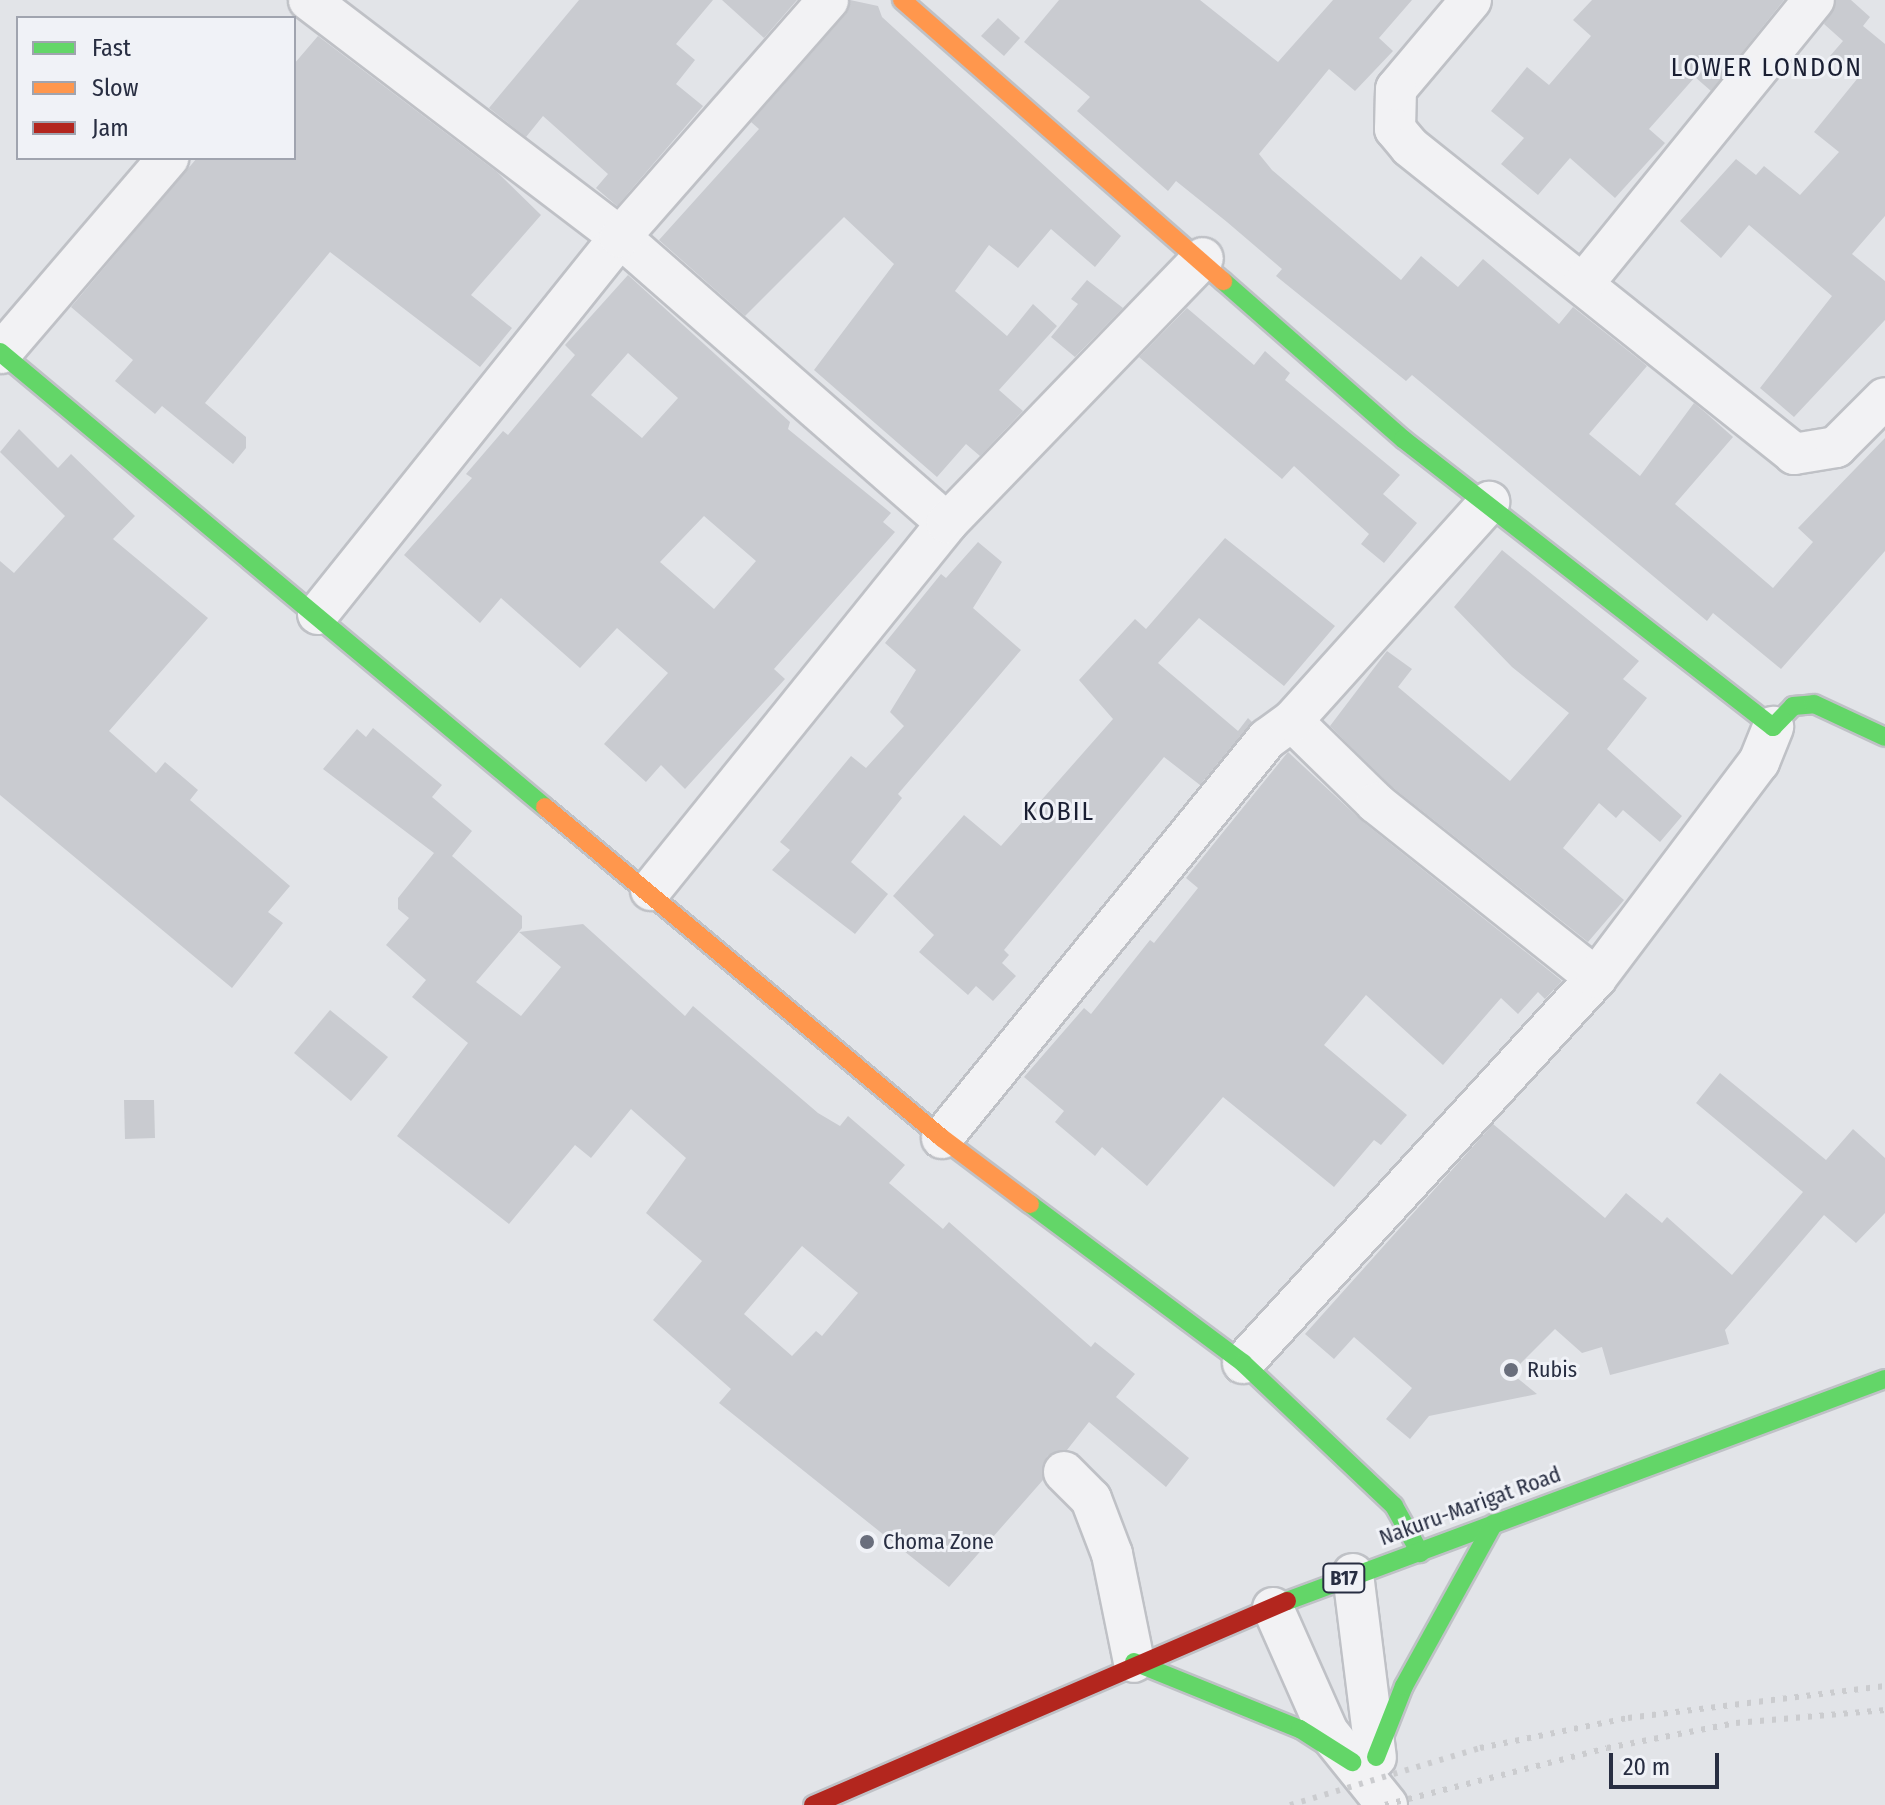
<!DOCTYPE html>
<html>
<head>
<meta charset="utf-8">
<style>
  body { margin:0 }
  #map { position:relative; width:1885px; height:1805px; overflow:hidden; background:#e2e4e8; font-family:"Fira Sans Condensed",sans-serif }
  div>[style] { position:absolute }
  .building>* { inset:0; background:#c9cbd0 }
  .roads { filter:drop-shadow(2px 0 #bfc1c6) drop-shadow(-2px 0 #bfc1c6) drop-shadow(0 2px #bfc1c6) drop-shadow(0 -2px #bfc1c6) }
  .street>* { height:40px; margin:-20px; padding:0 20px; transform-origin:20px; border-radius:20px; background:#f2f2f4 }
  .fast>* { height:18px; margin:-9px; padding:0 9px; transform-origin:9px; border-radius:9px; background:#63d668 }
  .slow>* { height:18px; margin:-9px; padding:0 9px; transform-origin:9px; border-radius:9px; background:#ff974d }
  .jam>* { height:18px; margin:-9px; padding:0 9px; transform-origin:9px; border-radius:9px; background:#b3261e }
  .rail>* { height:6px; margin-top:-3px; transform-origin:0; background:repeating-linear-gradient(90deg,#cbcccf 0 4px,transparent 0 12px) }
  .dots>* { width:22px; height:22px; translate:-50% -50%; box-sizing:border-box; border:4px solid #f0f2f7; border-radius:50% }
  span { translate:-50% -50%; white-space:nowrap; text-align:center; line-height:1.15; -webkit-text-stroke:6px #f0f2f7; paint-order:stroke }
  .shield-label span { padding:2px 6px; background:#f0f2f7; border:2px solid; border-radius:6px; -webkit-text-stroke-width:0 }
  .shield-label { font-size:20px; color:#282e42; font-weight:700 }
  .poi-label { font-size:22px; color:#282e42 }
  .left { translate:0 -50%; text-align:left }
  .street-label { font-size:22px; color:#282e42 }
  .quarter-label { font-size:26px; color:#1a1f33; letter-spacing:2px }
  .legend { position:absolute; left:16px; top:16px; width:280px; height:144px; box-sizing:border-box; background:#f0f2f7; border:2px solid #a0a4af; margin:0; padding:10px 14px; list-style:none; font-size:24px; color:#282e42 }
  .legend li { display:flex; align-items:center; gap:16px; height:40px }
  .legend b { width:40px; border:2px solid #a0a4af }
  .scale { position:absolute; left:1609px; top:1753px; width:110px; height:36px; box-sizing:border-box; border:4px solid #282e42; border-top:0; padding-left:10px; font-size:24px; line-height:28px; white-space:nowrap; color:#282e42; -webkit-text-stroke:6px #f0f2f7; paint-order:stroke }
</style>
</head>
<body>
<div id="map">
  <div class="building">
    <i style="clip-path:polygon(579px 0,713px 0,676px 44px,695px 60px,676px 84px,703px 106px,617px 206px,596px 188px,608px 174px,543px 116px,526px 137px,489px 108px)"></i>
    <i style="clip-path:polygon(722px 0,797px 0,764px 38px)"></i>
    <i style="clip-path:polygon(850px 0,878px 6px,882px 17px,1121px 236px,1095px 267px,1051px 229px,1018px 268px,989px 245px,955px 291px,1007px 336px,1033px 304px,1057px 326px,999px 390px,1023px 411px,980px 456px,966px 444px,937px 477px,814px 370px,894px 264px,844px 217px,745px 316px,659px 240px,759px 129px,751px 122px,845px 15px)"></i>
    <i style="clip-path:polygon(1059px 0,1200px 0,1278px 62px,1333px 0,1412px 0,1379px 38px,1393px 51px,1355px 91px,1329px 69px,1259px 154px,1272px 170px,1401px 280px,1421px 256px,1458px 287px,1483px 259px,1559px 324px,1573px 307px,1641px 361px,1647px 366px,1589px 434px,1640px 476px,1694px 403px,1706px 413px,1733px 437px,1675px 504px,1773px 588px,1813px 542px,1798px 528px,1885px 438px,1885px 551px,1781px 669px,1713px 613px,1707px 621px,1412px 375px,1406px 381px,1276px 276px,1282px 269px,1227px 222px,1176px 181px,1168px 191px,1077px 111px,1090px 97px,1024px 42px)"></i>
    <i style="clip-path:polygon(1592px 0,1784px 0,1711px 91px,1695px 77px,1649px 129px,1665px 143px,1615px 198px,1570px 158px,1538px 195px,1501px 164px,1524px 138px,1491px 111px,1527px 67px,1549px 85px,1591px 36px,1573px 20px)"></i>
    <i style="clip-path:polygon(1836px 0,1851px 0,1870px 17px,1863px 26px,1885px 44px,1885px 216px,1852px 254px,1885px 281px,1885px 320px,1794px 417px,1760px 388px,1832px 296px,1749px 225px,1721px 258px,1680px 221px,1736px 159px,1756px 175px,1764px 166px,1800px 195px,1839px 152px,1814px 132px,1857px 79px,1830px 56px,1843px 41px,1824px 24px)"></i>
    <i style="clip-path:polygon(998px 18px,1020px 38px,1004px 56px,981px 36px)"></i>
    <i style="clip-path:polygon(318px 36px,497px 172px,541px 215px,471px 295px,512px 328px,480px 367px,330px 252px,205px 403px,246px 437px,246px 448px,233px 464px,162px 406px,155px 414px,115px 381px,133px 360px,71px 307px,197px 158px,294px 158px,294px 64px)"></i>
    <i style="clip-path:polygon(evenodd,628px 275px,790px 422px,788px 429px,891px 513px,883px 522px,895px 532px,774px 669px,785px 679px,685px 789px,661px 765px,646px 782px,604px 744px,668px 673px,617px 628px,580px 668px,501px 598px,480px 623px,404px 555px,472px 478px,466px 474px,503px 431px,508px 435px,575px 355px,565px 345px,628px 275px,628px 353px,678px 398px,642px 438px,591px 395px,628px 353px,628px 275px,704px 516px,756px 561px,714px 609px,660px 562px,704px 516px)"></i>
    <i style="clip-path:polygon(1087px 280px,1123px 308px,1075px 357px,1051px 337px,1078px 304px,1071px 299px)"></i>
    <i style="clip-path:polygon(1187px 308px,1254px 365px,1265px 351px,1290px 373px,1285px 380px,1400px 475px,1383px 494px,1417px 523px,1384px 563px,1361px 544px,1369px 534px,1294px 466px,1282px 479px,1139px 357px)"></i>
    <i style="clip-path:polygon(19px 429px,58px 468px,71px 454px,135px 516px,113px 539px,208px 618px,109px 731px,156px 773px,165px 762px,198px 790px,190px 800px,290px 886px,268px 912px,283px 923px,232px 988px,0 795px,0 561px,14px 573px,65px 516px,0 452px)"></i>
    <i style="clip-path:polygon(1225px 538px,1335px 626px,1284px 686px,1199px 618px,1158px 663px,1238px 731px,1248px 718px,1252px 722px,1200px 785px,1164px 757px,1004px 950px,1009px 955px,1002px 963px,1016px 976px,993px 1001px,976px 986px,968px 995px,919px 952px,934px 935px,893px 896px,964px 815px,1001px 846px,1113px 719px,1079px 680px,1135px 619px,1146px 629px)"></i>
    <i style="clip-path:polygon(978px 542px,1002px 562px,973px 608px,1021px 650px,898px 794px,902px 798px,851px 862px,888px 894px,855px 934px,772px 870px,790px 850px,780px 842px,851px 756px,866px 768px,904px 726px,890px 712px,916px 670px,885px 643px,941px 574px,946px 578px)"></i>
    <i style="clip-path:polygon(1502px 550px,1639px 661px,1623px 679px,1647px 698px,1607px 749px,1682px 816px,1660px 842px,1623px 810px,1616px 818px,1599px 803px,1563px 848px,1624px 900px,1588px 942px,1391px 786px,1330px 726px,1387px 651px,1412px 669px,1398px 687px,1510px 781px,1569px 713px,1512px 667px,1454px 607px)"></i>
    <i style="clip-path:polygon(evenodd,373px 728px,442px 785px,432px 797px,472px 831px,452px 856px,522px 916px,522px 928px,476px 982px,521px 1016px,561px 967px,519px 932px,583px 924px,685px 1016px,693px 1006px,818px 1113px,840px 1126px,848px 1116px,905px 1165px,889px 1183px,943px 1229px,949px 1222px,1091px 1347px,1095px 1342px,1135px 1374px,1116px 1397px,1189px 1458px,1166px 1487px,1089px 1422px,1067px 1450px,1047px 1456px,1043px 1480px,949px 1587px,719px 1403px,731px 1389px,653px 1320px,702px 1261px,646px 1213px,686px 1158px,631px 1109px,591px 1158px,575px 1145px,509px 1224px,397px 1136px,468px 1043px,412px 997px,426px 980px,386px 945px,409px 918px,398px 909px,398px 898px,434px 853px,323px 769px,357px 729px,366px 737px,373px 728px,802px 1246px,858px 1293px,822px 1336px,816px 1331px,792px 1356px,744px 1314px,802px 1246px)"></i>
    <i style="clip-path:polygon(1288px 752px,1362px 821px,1562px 981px,1545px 999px,1538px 992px,1518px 1014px,1501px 998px,1443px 1065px,1366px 995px,1324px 1045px,1407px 1115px,1381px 1145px,1374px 1140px,1334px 1187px,1223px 1097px,1147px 1186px,1102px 1147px,1095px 1156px,1055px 1122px,1064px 1111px,1024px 1077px,1084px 1008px,1091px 1014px,1150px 940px,1154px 943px,1198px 888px,1186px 878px)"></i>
    <i style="clip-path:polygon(330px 1010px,388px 1057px,351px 1101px,294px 1053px)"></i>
    <i style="clip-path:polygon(1720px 1073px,1826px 1160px,1853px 1129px,1885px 1158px,1885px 1213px,1856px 1243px,1824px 1215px,1725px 1330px,1729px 1344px,1610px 1375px,1602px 1347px,1582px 1353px,1555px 1329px,1511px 1373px,1537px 1394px,1429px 1416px,1410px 1439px,1386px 1419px,1412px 1388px,1354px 1337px,1334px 1359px,1305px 1334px,1493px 1124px,1605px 1218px,1626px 1193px,1662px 1223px,1667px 1217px,1732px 1275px,1803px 1192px,1696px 1103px)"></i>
    <i style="clip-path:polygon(124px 1100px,154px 1100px,155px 1138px,125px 1139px)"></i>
  </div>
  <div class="roads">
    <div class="street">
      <i style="left:309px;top:0;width:391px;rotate:37.3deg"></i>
      <i style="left:620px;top:237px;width:434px;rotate:41.2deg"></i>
      <i style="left:1471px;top:0;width:116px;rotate:130.1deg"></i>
      <i style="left:1396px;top:89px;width:40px;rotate:91.4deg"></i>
      <i style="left:1395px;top:129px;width:23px;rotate:50deg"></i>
      <i style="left:1410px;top:147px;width:492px;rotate:38.6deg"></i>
      <i style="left:1794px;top:454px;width:43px;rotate:-9.5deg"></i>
      <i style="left:1836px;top:447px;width:69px;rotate:-45deg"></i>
      <i style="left:1583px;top:284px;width:366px;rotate:-50.9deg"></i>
      <i style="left:1px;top:353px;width:257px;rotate:-49.4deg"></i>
      <i style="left:318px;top:614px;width:483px;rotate:-51.3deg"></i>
      <i style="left:620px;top:237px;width:315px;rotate:-48.7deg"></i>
      <i style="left:1292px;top:721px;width:117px;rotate:44.3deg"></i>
      <i style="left:1376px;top:803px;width:281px;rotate:38.5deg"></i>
      <i style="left:651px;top:890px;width:471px;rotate:-51.1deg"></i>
      <i style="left:947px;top:523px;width:368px;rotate:-46deg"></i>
      <i style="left:942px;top:1138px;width:515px;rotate:-50.84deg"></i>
      <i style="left:1267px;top:739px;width:31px;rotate:-36deg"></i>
      <i style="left:1292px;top:721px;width:295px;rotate:-48deg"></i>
      <i style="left:1243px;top:1363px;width:522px;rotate:-47.48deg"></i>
      <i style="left:1596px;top:978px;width:271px;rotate:-53deg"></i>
      <i style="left:1759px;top:762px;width:38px;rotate:-68deg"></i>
      <i style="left:1064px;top:1472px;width:38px;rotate:45deg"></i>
      <i style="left:1091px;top:1499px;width:59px;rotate:69.1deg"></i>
      <i style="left:1112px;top:1554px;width:110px;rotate:78.5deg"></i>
      <i style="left:1353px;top:1574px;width:185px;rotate:82.9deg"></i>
      <i style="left:1273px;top:1608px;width:136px;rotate:66.1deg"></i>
      <i style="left:1328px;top:1732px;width:94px;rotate:51.1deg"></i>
    </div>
    <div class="fast">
      <i style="left:1223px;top:281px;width:240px;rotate:41.3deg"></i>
      <i style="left:1403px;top:439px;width:469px;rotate:37.9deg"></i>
      <i style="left:1773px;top:727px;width:29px;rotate:-46deg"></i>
      <i style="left:1793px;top:706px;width:21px;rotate:-5deg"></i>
      <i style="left:1814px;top:704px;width:78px;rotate:24.9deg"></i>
      <i style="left:0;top:352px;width:710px;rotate:39.86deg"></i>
      <i style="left:1030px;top:1204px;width:266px;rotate:36.7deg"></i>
      <i style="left:1243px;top:1363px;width:208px;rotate:43.4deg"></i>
      <i style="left:1394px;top:1506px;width:54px;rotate:61deg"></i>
      <i style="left:1287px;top:1601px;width:638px;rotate:-20.37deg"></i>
      <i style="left:1134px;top:1662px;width:179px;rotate:22deg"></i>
      <i style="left:1300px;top:1729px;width:62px;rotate:32.4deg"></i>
      <i style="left:1376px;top:1757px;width:76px;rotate:-68.5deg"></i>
      <i style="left:1404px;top:1686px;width:186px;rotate:-61.1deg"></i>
    </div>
    <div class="slow">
      <i style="left:902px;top:0;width:427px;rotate:41.2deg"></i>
      <i style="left:545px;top:807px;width:517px;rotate:39.82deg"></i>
      <i style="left:942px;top:1138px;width:110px;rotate:36.9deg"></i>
    </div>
    <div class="jam">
      <i style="left:813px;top:1805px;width:516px;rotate:-23.29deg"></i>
    </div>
  </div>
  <div class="rail">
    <i style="left:1290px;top:1805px;width:198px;rotate:-16.7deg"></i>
    <i style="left:1480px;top:1748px;width:151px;rotate:-11.5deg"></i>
    <i style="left:1628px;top:1718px;width:259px;rotate:-7.1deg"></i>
    <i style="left:1385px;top:1805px;width:229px;rotate:-14.4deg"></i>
    <i style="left:1607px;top:1748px;width:131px;rotate:-11deg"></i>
    <i style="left:1736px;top:1723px;width:150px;rotate:-5deg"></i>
  </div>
  <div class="dots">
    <i style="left:1511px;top:1370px;background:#696e7c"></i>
    <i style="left:867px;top:1542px;background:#696e7c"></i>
  </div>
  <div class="shield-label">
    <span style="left:1344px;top:1578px">B17</span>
  </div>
  <div class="poi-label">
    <span class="left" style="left:1527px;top:1370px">Rubis</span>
    <span class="left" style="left:883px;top:1542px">Choma Zone</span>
  </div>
  <div class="street-label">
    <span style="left:1470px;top:1506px;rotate:-20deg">Nakuru-Marigat Road</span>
  </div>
  <div class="quarter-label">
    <span style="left:1767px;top:68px">LOWER LONDON</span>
    <span style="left:1059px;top:812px">KOBIL</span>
  </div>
  <ul class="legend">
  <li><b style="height:10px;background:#63d668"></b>Fast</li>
  <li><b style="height:10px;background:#ff974d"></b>Slow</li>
  <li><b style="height:10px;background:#b3261e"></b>Jam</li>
  </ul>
  <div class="scale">20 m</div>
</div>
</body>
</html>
